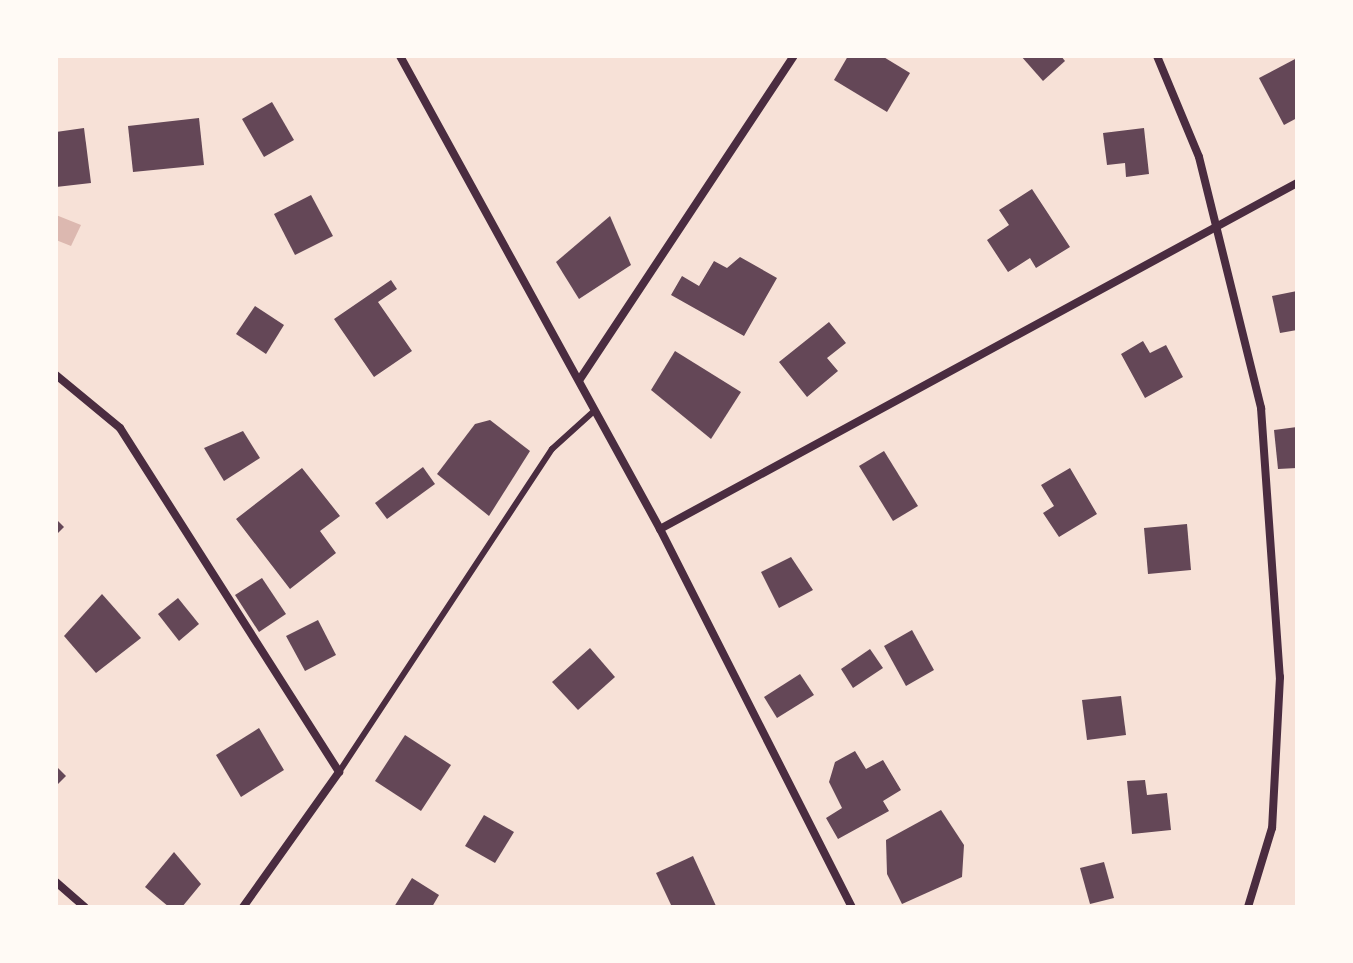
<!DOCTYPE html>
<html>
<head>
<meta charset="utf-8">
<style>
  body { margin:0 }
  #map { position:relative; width:1353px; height:963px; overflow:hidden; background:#f7e1d7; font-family:"Noto Sans",sans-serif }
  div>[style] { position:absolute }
  .water>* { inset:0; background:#dcb8b0 }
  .building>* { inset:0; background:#644757 }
  .service>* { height:6px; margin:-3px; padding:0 3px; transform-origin:3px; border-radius:3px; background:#4a2c40 }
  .minor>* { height:8px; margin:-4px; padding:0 4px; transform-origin:4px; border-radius:4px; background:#4a2c40 }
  span { translate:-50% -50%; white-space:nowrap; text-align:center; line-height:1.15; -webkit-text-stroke:7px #fffaf5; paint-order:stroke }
  .frame { position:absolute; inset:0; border:58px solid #fffaf5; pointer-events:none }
</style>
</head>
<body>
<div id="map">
  <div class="water">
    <i style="clip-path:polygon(56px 215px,81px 225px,71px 246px,56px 240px)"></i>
  </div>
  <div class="building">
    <i style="clip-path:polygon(848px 56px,882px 56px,910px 73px,887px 112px,834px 80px)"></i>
    <i style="clip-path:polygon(1021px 56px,1061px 56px,1065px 61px,1043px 81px)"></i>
    <i style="clip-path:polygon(1297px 58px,1297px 118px,1284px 125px,1259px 78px)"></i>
    <i style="clip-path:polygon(272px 102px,294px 140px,264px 157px,242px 119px)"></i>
    <i style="clip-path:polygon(199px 118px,204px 165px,133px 172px,128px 126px)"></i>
    <i style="clip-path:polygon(84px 128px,91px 183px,56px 187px,56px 132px)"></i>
    <i style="clip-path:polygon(1144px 128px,1149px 174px,1126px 177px,1125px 163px,1107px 165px,1103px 133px)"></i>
    <i style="clip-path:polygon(1032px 189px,1070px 247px,1036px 268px,1030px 258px,1008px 272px,987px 240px,1009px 225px,999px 210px)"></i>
    <i style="clip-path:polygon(311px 195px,333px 236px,295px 255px,274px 214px)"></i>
    <i style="clip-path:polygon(610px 216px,631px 265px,579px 299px,556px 262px)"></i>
    <i style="clip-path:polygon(740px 257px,777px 278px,744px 336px,671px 295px,682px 276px,699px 286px,714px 261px,727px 268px)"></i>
    <i style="clip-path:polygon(391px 280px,397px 289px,378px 302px,412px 351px,374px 377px,334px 319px)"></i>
    <i style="clip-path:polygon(1297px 291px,1297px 330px,1280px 333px,1272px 296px)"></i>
    <i style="clip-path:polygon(255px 306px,284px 325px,266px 354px,236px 334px)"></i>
    <i style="clip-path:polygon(829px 322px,846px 343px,827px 358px,838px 371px,807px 397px,779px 362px)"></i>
    <i style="clip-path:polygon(1143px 341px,1150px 353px,1166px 345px,1183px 377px,1145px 398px,1121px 354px)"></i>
    <i style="clip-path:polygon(675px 351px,741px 392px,711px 439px,651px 390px)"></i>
    <i style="clip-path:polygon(490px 420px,530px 451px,489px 516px,437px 474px,475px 424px)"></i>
    <i style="clip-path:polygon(1297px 427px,1297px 468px,1278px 469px,1274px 430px)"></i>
    <i style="clip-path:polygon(243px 431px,260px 458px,224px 481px,204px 448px)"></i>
    <i style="clip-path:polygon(884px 451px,918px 506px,893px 521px,859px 466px)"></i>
    <i style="clip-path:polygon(423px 467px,435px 484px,387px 519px,375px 503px)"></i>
    <i style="clip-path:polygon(302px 468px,340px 516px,320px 531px,336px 553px,290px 589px,236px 519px)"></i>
    <i style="clip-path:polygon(1070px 468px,1097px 514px,1059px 537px,1043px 513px,1054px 506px,1041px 485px)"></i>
    <i style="clip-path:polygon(56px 519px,64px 527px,56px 535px)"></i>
    <i style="clip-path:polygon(1187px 524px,1191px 570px,1148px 574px,1144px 528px)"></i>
    <i style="clip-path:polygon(791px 557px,813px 590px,779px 608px,761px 572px)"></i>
    <i style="clip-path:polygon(262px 578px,286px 614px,259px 632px,235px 595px)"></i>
    <i style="clip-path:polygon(102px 594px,141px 638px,96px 673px,64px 636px)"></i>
    <i style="clip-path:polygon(178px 598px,199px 624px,179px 641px,158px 614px)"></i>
    <i style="clip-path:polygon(318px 620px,336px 655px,305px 671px,286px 636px)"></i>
    <i style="clip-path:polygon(912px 630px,934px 670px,906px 686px,884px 646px)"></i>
    <i style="clip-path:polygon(590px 648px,615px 677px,578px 710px,552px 682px)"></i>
    <i style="clip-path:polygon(870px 649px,883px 668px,853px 688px,841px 669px)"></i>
    <i style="clip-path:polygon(800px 674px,814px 695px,777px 718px,764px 697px)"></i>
    <i style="clip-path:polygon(1121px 696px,1126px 735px,1087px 740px,1082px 700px)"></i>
    <i style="clip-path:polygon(259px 728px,284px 770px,241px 797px,216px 755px)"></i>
    <i style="clip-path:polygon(405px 735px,451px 765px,421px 811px,375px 781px)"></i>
    <i style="clip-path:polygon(855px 751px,866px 769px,883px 760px,901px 790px,883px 801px,889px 811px,838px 839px,826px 818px,842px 808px,829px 782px,835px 762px)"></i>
    <i style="clip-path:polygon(56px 766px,66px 776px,56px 786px)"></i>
    <i style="clip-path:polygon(1145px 780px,1147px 795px,1167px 793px,1171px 830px,1132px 834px,1127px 781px)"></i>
    <i style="clip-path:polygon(941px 810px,964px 845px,962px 877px,902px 904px,887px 874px,886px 840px)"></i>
    <i style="clip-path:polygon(484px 815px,514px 832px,495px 863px,465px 846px)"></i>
    <i style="clip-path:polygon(174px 852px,201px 884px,182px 907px,169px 907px,145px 887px)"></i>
    <i style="clip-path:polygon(693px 856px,716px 906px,714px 907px,672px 907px,656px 873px)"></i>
    <i style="clip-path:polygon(1104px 862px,1114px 898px,1090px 904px,1080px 868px)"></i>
    <i style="clip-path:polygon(412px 878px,439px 895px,432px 907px,394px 907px)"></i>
  </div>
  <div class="service">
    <i style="left:339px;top:772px;width:387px;rotate:-56.6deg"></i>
    <i style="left:552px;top:449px;width:57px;rotate:-42.1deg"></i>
  </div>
  <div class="minor">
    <i style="left:400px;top:56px;width:540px;rotate:61.2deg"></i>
    <i style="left:660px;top:529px;width:424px;rotate:63.1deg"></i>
    <i style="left:1157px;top:56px;width:109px;rotate:67.4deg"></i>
    <i style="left:1199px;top:157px;width:259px;rotate:76.1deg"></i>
    <i style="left:1261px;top:408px;width:270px;rotate:86deg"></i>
    <i style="left:1280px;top:677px;width:151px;rotate:93deg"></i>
    <i style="left:1272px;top:828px;width:83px;rotate:106.9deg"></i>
    <i style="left:56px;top:375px;width:83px;rotate:39.6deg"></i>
    <i style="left:120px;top:428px;width:408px;rotate:57.5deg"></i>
    <i style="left:339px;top:772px;width:166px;rotate:125.4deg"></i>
    <i style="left:580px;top:379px;width:387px;rotate:-56.5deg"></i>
    <i style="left:660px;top:529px;width:725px;rotate:-28.51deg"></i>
    <i style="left:56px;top:882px;width:38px;rotate:41deg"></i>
  </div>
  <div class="frame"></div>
</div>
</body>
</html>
